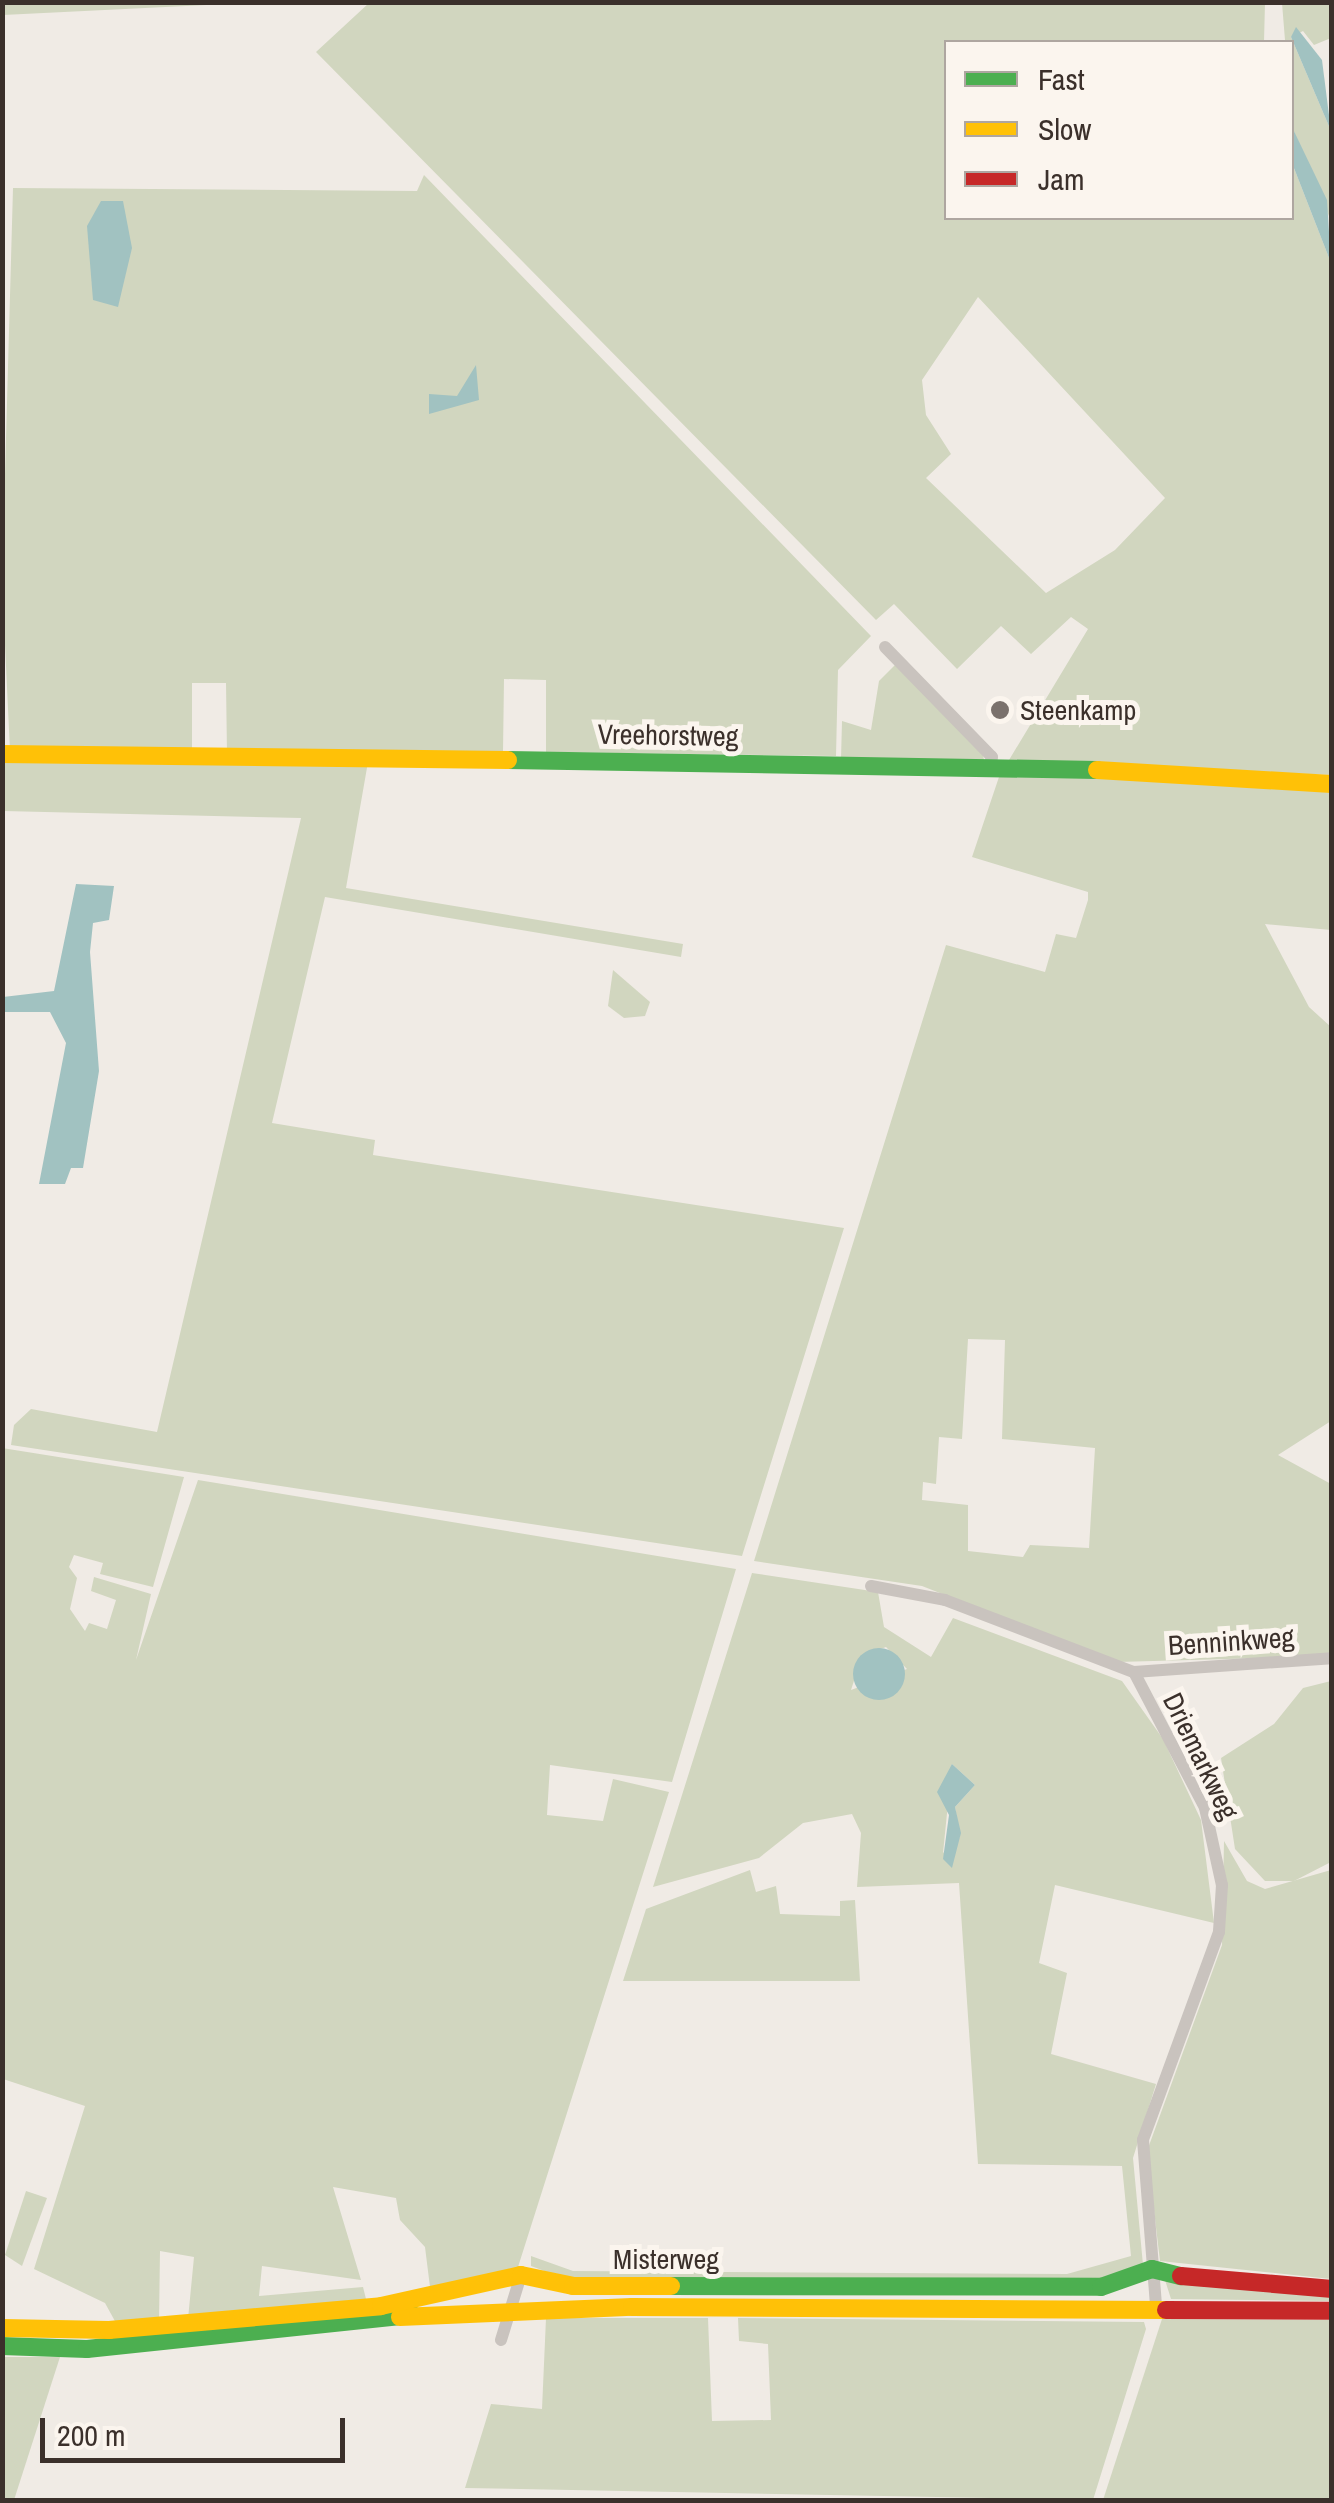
<!DOCTYPE html>
<html>
<head>
<meta charset="utf-8">
<style>
  body { margin:0 }
  #map { position:relative; width:1334px; height:2503px; overflow:hidden; background:#f0ebe5; font-family:"Archivo Narrow",sans-serif }
  div>[style] { position:absolute }
  .green>* { inset:0; background:#d1d6bf }
  .water>* { inset:0; background:#a1c2c1 }
  .round { border-radius:50% }
  .street>* { height:12px; margin:-6px; padding:0 6px; transform-origin:6px; border-radius:6px; background:#c9c3be }
  .fast>* { height:18px; margin:-9px; padding:0 9px; transform-origin:9px; border-radius:9px; background:#4caf50 }
  .slow>* { height:18px; margin:-9px; padding:0 9px; transform-origin:9px; border-radius:9px; background:#ffc107 }
  .jam>* { height:18px; margin:-9px; padding:0 9px; transform-origin:9px; border-radius:9px; background:#c62828 }
  .dots>* { width:28px; height:28px; translate:-50% -50%; box-sizing:border-box; border:5px solid #fbf5ee; border-radius:50% }
  span { translate:-50% -50%; white-space:nowrap; text-align:center; line-height:1.15; -webkit-text-stroke:10px #fbf5ee; paint-order:stroke }
  .poi-label { font-size:28px; color:#3b302b }
  .left { translate:0 -50%; text-align:left }
  .street-label { font-size:28px; color:#3b302b }
  .frame { position:absolute; inset:0; border:5px solid #3b302b; pointer-events:none }
  .legend { position:absolute; left:944px; top:40px; width:350px; height:180px; box-sizing:border-box; background:#fbf5ee; border:2px solid #aea6a0; margin:0; padding:12px 18px; list-style:none; font-size:30px; color:#3b302b }
  .legend li { display:flex; align-items:center; gap:20px; height:50px }
  .legend b { width:50px; border:2px solid #aea6a0 }
  .scale { position:absolute; left:40px; top:2418px; width:305px; height:45px; box-sizing:border-box; border:5px solid #3b302b; border-top:0; padding-left:12px; font-size:30px; line-height:35px; white-space:nowrap; color:#3b302b; -webkit-text-stroke:8px #fbf5ee; paint-order:stroke }
</style>
</head>
<body>
<div id="map">
  <div class="green">
    <i style="clip-path:polygon(3px 2px,247px 2px,247px 3px,3px 15px)"></i>
    <i style="clip-path:polygon(evenodd,369px 3px,1265px 3px,1264px 42px,946px 42px,946px 218px,1292px 218px,1292px 163px,1331px 263px,1331px 775px,1009px 760px,1088px 629px,1071px 617px,1031px 654px,1001px 626px,957px 669px,894px 604px,876px 620px,316px 52px,369px 3px,978px 297px,1165px 498px,1115px 550px,1046px 593px,926px 478px,951px 454px,926px 415px,922px 380px,978px 297px)"></i>
    <i style="clip-path:polygon(1282px 3px,1331px 3px,1331px 38px,1314px 45px,1303px 31px,1291px 37px,1331px 131px,1331px 221px,1292px 127px)"></i>
    <i style="clip-path:polygon(424px 175px,871px 636px,838px 670px,836px 756px,546px 752px,546px 680px,504px 679px,503px 752px,227px 754px,226px 683px,192px 683px,192px 753px,10px 751px,2px 582px,13px 188px,417px 191px)"></i>
    <i style="clip-path:polygon(895px 665px,982px 750px,984px 760px,841px 759px,842px 721px,871px 730px,879px 681px)"></i>
    <i style="clip-path:polygon(3px 758px,368px 762px,346px 888px,683px 944px,681px 957px,325px 897px,272px 1123px,375px 1140px,373px 1155px,844px 1228px,742px 1556px,11px 1445px,14px 1425px,31px 1409px,157px 1432px,301px 818px,3px 811px)"></i>
    <i style="clip-path:polygon(evenodd,1000px 774px,1331px 787px,1331px 930px,1265px 924px,1309px 1007px,1331px 1027px,1331px 1421px,1278px 1455px,1331px 1484px,1331px 1656px,1117px 1662px,922px 1586px,754px 1561px,946px 945px,1045px 972px,1056px 934px,1076px 938px,1088px 900px,1088px 892px,972px 857px,1000px 774px,968px 1339px,1005px 1340px,1002px 1439px,1095px 1448px,1089px 1548px,1030px 1545px,1023px 1557px,968px 1551px,968px 1505px,922px 1500px,923px 1482px,936px 1484px,939px 1437px,962px 1439px,968px 1339px)"></i>
    <i style="clip-path:polygon(613px 970px,650px 1002px,645px 1016px,624px 1018px,608px 1006px)"></i>
    <i style="clip-path:polygon(2px 1448px,184px 1477px,153px 1587px,100px 1574px,103px 1563px,74px 1555px,69px 1567px,77px 1578px,70px 1609px,85px 1631px,89px 1623px,107px 1629px,116px 1600px,91px 1591px,94px 1577px,151px 1594px,136px 1660px,198px 1480px,736px 1569px,672px 1782px,550px 1765px,547px 1815px,603px 1821px,613px 1779px,669px 1792px,518px 2267px,431px 2295px,425px 2247px,400px 2220px,396px 2198px,333px 2187px,361px 2280px,262px 2266px,259px 2296px,363px 2287px,367px 2303px,188px 2319px,194px 2257px,160px 2251px,159px 2322px,116px 2323px,105px 2303px,34px 2269px,85px 2106px,3px 2079px)"></i>
    <i style="clip-path:polygon(evenodd,752px 1573px,878px 1592px,884px 1627px,931px 1657px,953px 1618px,1122px 1681px,1163px 1739px,1201px 1820px,1214px 1923px,1055px 1885px,1039px 1963px,1067px 1973px,1051px 2054px,1156px 2084px,1133px 2158px,1143px 2265px,1104px 2280px,577px 2283px,531px 2266px,531px 2256px,573px 2271px,1067px 2274px,1131px 2256px,1122px 2166px,978px 2164px,959px 1883px,857px 1887px,861px 1833px,852px 1814px,803px 1823px,759px 1858px,653px 1887px,752px 1573px,886px 1647px,907px 1669px,851px 1690px,862px 1656px,886px 1647px,752px 1573px,952px 1764px,975px 1785px,955px 1807px,960px 1837px,943px 1853px,952px 1764px)"></i>
    <i style="clip-path:polygon(1331px 1681px,1331px 1862px,1294px 1881px,1265px 1881px,1235px 1849px,1221px 1758px,1274px 1724px,1303px 1688px)"></i>
    <i style="clip-path:polygon(1224px 1841px,1247px 1881px,1265px 1889px,1331px 1870px,1331px 2279px,1160px 2261px,1147px 2151px,1222px 1945px)"></i>
    <i style="clip-path:polygon(750px 1870px,756px 1892px,776px 1886px,780px 1914px,840px 1916px,840px 1901px,855px 1900px,860px 1981px,623px 1981px,646px 1909px)"></i>
    <i style="clip-path:polygon(26px 2191px,47px 2198px,22px 2266px,5px 2255px)"></i>
    <i style="clip-path:polygon(1165px 2280px,1331px 2292px,1331px 2301px,1171px 2299px)"></i>
    <i style="clip-path:polygon(546px 2318px,708px 2318px,712px 2421px,771px 2420px,768px 2344px,739px 2341px,738px 2318px,1144px 2322px,1146px 2329px,1093px 2500px,465px 2488px,491px 2404px,542px 2409px)"></i>
    <i style="clip-path:polygon(1162px 2319px,1331px 2320px,1331px 2500px,1103px 2500px)"></i>
    <i style="clip-path:polygon(3px 2357px,60px 2357px,14px 2500px,3px 2500px)"></i>
  </div>
  <div class="water">
    <i style="clip-path:polygon(1296px 27px,1322px 60px,1331px 131px,1291px 37px)"></i>
    <i style="clip-path:polygon(1292px 127px,1327px 200px,1331px 263px,1292px 163px)"></i>
    <i style="clip-path:polygon(101px 201px,123px 201px,132px 248px,118px 307px,93px 300px,87px 226px)"></i>
    <i style="clip-path:polygon(476px 365px,479px 400px,429px 414px,429px 394px,457px 396px)"></i>
    <i style="clip-path:polygon(76px 884px,114px 886px,109px 920px,93px 923px,90px 952px,99px 1071px,83px 1168px,71px 1168px,65px 1184px,39px 1184px,66px 1043px,50px 1012px,3px 1012px,3px 997px,54px 991px)"></i>
    <i class="round" style="left:853px;top:1648px;width:52px;height:52px"></i>
    <i style="clip-path:polygon(952px 1764px,975px 1785px,955px 1807px,961px 1833px,952px 1868px,943px 1859px,949px 1815px,937px 1792px)"></i>
  </div>
  <div class="street">
    <i style="left:885px;top:647px;width:153px;rotate:45.8deg"></i>
    <i style="left:992px;top:757px;width:10px;rotate:101deg"></i>
    <i style="left:871px;top:1586px;width:75px;rotate:10.7deg"></i>
    <i style="left:945px;top:1600px;width:202px;rotate:20.9deg"></i>
    <i style="left:1134px;top:1672px;width:198px;rotate:-4deg"></i>
    <i style="left:1134px;top:1672px;width:153px;rotate:62.4deg"></i>
    <i style="left:1205px;top:1808px;width:79px;rotate:77.6deg"></i>
    <i style="left:1222px;top:1885px;width:47px;rotate:93.7deg"></i>
    <i style="left:1219px;top:1932px;width:221px;rotate:110.1deg"></i>
    <i style="left:1143px;top:2140px;width:168px;rotate:85.5deg"></i>
    <i style="left:501px;top:2340px;width:68px;rotate:-72.9deg"></i>
  </div>
  <div class="fast">
    <i style="left:508px;top:760px;width:589px;rotate:0.97deg"></i>
    <i style="left:671px;top:2286px;width:430px;rotate:0.1deg"></i>
    <i style="left:1101px;top:2287px;width:54px;rotate:-19.4deg"></i>
    <i style="left:1152px;top:2269px;width:30px;rotate:14deg"></i>
    <i style="left:2px;top:2346px;width:85px;rotate:2deg"></i>
    <i style="left:87px;top:2349px;width:327px;rotate:-6deg"></i>
  </div>
  <div class="slow">
    <i style="left:2px;top:754px;width:506px;rotate:0.68deg"></i>
    <i style="left:1097px;top:770px;width:235px;rotate:3.4deg"></i>
    <i style="left:400px;top:2317px;width:232px;rotate:-2.5deg"></i>
    <i style="left:632px;top:2307px;width:534px;rotate:0.32deg"></i>
    <i style="left:2px;top:2328px;width:107px;rotate:1.1deg"></i>
    <i style="left:109px;top:2330px;width:273px;rotate:-5deg"></i>
    <i style="left:381px;top:2306px;width:143px;rotate:-12.5deg"></i>
    <i style="left:521px;top:2275px;width:53px;rotate:11.9deg"></i>
    <i style="left:573px;top:2286px;width:98px"></i>
  </div>
  <div class="jam">
    <i style="left:1181px;top:2276px;width:152px;rotate:4.9deg"></i>
    <i style="left:1166px;top:2310px;width:166px;rotate:0.3deg"></i>
  </div>
  <div class="dots">
    <i style="left:1000px;top:710px;background:#7a716c"></i>
  </div>
  <div class="poi-label">
    <span class="left" style="left:1020px;top:710px">Steenkamp</span>
  </div>
  <div class="street-label">
    <span style="left:668px;top:735px;rotate:1deg">Vreehorstweg</span>
    <span style="left:1231px;top:1641px;rotate:-4deg">Benninkweg</span>
    <span style="left:1201px;top:1756px;rotate:64deg">Driemarkweg</span>
    <span style="left:666px;top:2259px">Misterweg</span>
  </div>
  <div class="frame"></div>
  <ul class="legend">
  <li><b style="height:12px;background:#4caf50"></b>Fast</li>
  <li><b style="height:12px;background:#ffc107"></b>Slow</li>
  <li><b style="height:12px;background:#c62828"></b>Jam</li>
  </ul>
  <div class="scale">200 m</div>
</div>
</body>
</html>
